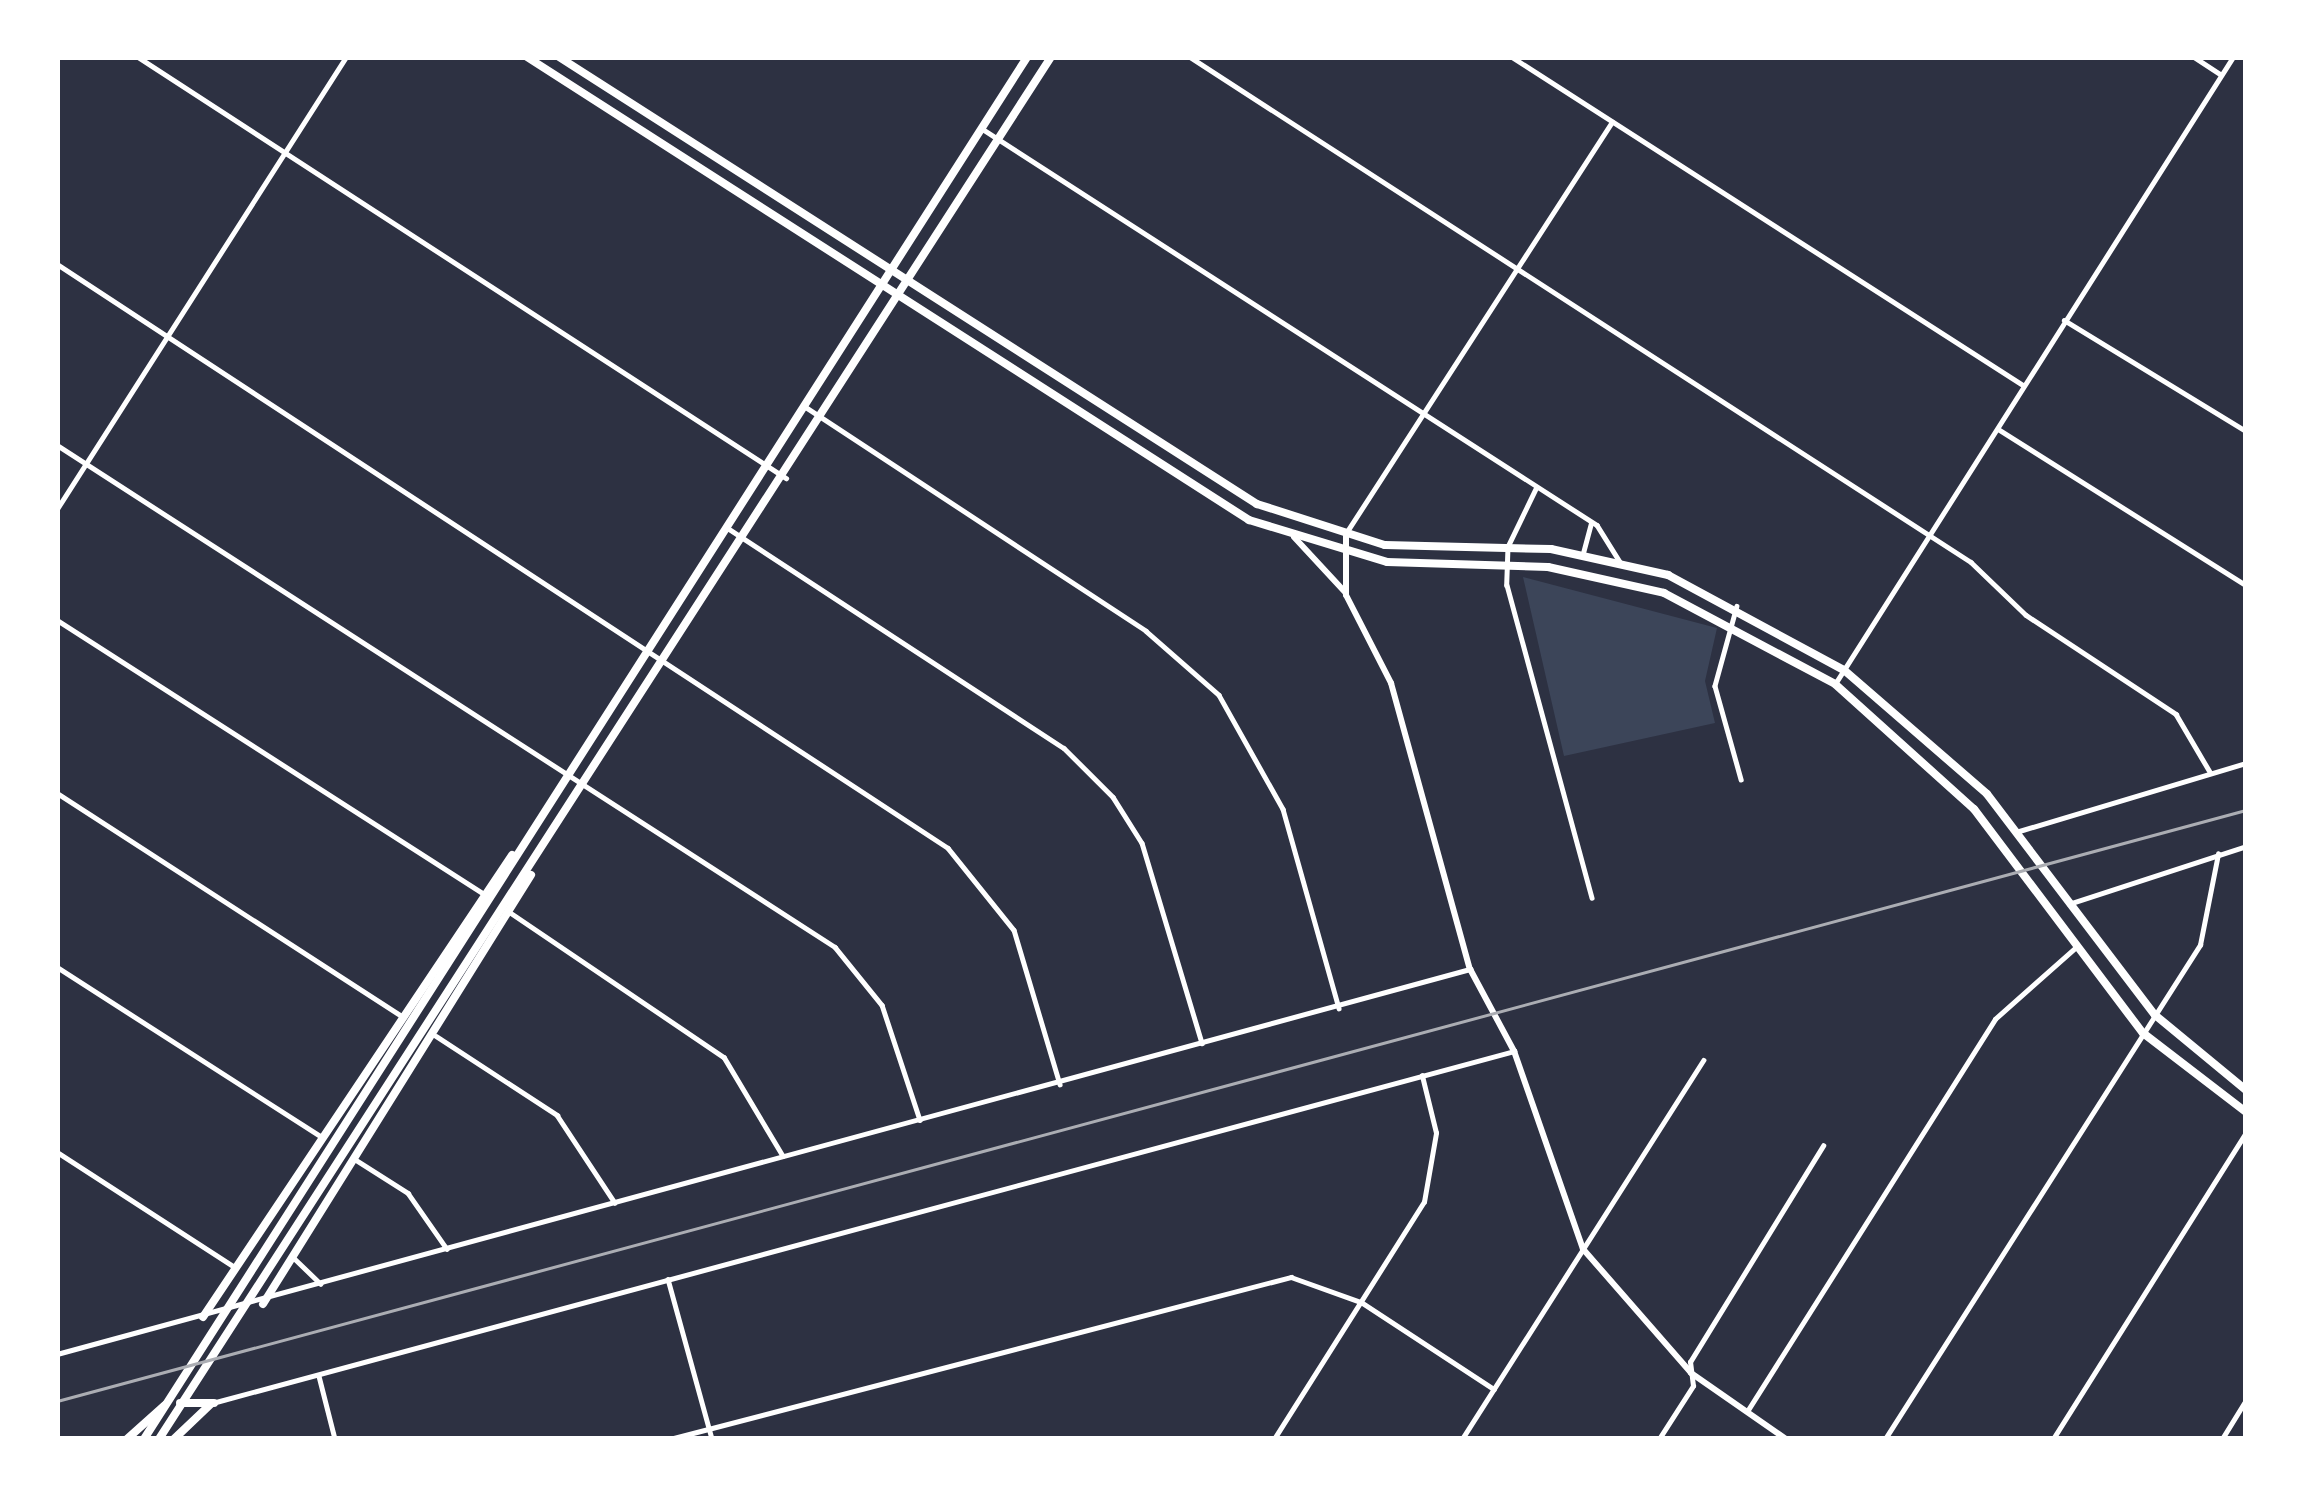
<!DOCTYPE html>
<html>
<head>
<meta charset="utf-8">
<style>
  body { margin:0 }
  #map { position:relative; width:2303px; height:1496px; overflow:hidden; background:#2d3142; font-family:Lato,sans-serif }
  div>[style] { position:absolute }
  .green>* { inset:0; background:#3c4559 }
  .minor>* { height:4.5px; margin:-2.25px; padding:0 2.25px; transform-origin:2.25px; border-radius:2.25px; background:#fff }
  .tertiary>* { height:6px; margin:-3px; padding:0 3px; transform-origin:3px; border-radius:3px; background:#fff }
  .secondary>* { height:8px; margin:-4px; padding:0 4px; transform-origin:4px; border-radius:4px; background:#fff }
  .rail>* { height:3px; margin:-1.5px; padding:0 1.5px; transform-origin:1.5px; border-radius:1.5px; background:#abadb3 }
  span { translate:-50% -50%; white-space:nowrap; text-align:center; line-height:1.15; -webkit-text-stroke:9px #fff; paint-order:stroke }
  .frame { position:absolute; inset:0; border:60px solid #fff; pointer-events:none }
</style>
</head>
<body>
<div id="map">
  <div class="green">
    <i style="clip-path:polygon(1523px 577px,1717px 628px,1705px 681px,1715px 723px,1564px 756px)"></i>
  </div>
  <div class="minor">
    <i style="left:138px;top:57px;width:773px;rotate:33.01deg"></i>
    <i style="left:1190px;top:57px;width:930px;rotate:32.89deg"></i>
    <i style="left:1971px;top:562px;width:76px;rotate:43.9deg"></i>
    <i style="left:2026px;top:615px;width:180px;rotate:33.4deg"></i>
    <i style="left:2176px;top:714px;width:67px;rotate:59.6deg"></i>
    <i style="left:1512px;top:57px;width:607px;rotate:32.7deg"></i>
    <i style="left:2194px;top:57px;width:30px;rotate:33deg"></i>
    <i style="left:984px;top:130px;width:729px;rotate:32.8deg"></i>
    <i style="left:1597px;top:525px;width:44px;rotate:58.1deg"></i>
    <i style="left:57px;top:264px;width:1065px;rotate:33.24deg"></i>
    <i style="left:948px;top:848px;width:105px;rotate:51.2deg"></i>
    <i style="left:1014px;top:930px;width:161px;rotate:73.4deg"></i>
    <i style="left:2064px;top:320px;width:213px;rotate:31.4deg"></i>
    <i style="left:804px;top:406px;width:409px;rotate:33.3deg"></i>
    <i style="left:1146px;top:631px;width:97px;rotate:41.2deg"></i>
    <i style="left:1219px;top:695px;width:131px;rotate:60.7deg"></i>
    <i style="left:1283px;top:809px;width:207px;rotate:74.3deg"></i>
    <i style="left:1998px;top:429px;width:293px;rotate:32.2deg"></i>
    <i style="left:57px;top:445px;width:926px;rotate:32.83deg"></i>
    <i style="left:835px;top:947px;width:75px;rotate:51deg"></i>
    <i style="left:882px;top:1005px;width:121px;rotate:71.7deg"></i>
    <i style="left:1537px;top:487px;width:67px;rotate:115.8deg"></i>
    <i style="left:1508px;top:547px;width:38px;rotate:92deg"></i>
    <i style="left:1507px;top:585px;width:324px;rotate:74.8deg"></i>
    <i style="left:57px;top:509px;width:536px;rotate:-57.41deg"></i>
    <i style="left:729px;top:529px;width:400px;rotate:33.2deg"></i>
    <i style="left:1064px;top:748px;width:69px;rotate:45deg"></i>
    <i style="left:1113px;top:797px;width:54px;rotate:57.8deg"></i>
    <i style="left:1142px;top:843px;width:209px;rotate:73.3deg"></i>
    <i style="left:1348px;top:530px;width:486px;rotate:-57.1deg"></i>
    <i style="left:1583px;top:553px;width:31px;rotate:-75deg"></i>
    <i style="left:1737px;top:606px;width:83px;rotate:105.4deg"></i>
    <i style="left:1715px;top:686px;width:97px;rotate:74.4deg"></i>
    <i style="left:57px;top:620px;width:504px;rotate:32.68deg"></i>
    <i style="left:1835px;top:684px;width:743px;rotate:-57.59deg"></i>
    <i style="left:57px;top:793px;width:409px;rotate:32.9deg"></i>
    <i style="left:2016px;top:832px;width:240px;rotate:-16.7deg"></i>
    <i style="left:2069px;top:904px;width:186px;rotate:-18.1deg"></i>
    <i style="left:511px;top:913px;width:257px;rotate:34.1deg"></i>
    <i style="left:724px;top:1057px;width:115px;rotate:59.2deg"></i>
    <i style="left:57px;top:967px;width:316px;rotate:32.7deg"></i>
    <i style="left:436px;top:1036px;width:145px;rotate:33.1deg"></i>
    <i style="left:557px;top:1115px;width:105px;rotate:56.6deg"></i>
    <i style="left:57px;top:1152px;width:210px;rotate:32.9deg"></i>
    <i style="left:356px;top:1160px;width:62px;rotate:32.4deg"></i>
    <i style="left:408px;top:1193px;width:68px;rotate:55.1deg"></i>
    <i style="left:294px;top:1258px;width:37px;rotate:44deg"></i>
    <i style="left:668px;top:1279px;width:166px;rotate:74.6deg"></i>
    <i style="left:57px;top:1354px;width:1465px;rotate:-15.24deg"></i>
    <i style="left:319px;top:1376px;width:65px;rotate:75.7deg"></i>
    <i style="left:216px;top:1402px;width:1345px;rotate:-15.13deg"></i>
    <i style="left:1748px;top:1410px;width:462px;rotate:-57.7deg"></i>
    <i style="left:1995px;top:1019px;width:107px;rotate:-41.6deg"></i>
    <i style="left:670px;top:1439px;width:642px;rotate:-14.62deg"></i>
    <i style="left:1291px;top:1277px;width:74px;rotate:19.7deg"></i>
    <i style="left:1361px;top:1302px;width:159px;rotate:33.2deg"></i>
    <i style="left:1274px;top:1439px;width:280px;rotate:-57.7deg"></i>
    <i style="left:1424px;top:1202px;width:70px;rotate:-80.1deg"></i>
    <i style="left:1436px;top:1133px;width:59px;rotate:-103.8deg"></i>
    <i style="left:1462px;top:1439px;width:449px;rotate:-57.5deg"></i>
    <i style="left:1659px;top:1439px;width:63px;rotate:-57.3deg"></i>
    <i style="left:1693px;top:1386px;width:24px;rotate:-97deg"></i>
    <i style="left:1690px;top:1362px;width:254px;rotate:-58.4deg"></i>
    <i style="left:1885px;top:1439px;width:586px;rotate:-57.48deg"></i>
    <i style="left:2200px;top:945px;width:93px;rotate:-78.8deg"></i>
    <i style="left:2053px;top:1439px;width:362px;rotate:-57.8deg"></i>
    <i style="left:2222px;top:1439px;width:46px;rotate:-58.4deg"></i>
  </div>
  <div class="tertiary">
    <i style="left:1346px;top:536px;width:59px;rotate:90deg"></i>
    <i style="left:1346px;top:595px;width:99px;rotate:62.9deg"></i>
    <i style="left:1391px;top:683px;width:297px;rotate:74.6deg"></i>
    <i style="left:1470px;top:969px;width:93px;rotate:61.8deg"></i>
    <i style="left:1514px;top:1051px;width:210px;rotate:70.8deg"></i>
    <i style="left:1583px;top:1249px;width:164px;rotate:48.9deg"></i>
    <i style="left:1691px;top:1373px;width:116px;rotate:34.8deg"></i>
    <i style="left:1294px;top:537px;width:75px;rotate:47.2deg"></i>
  </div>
  <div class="secondary">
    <i style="left:527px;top:57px;width:858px;rotate:32.67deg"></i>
    <i style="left:1249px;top:520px;width:144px;rotate:16.9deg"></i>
    <i style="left:1387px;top:562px;width:161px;rotate:1.8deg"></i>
    <i style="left:1548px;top:567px;width:119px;rotate:12.6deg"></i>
    <i style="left:1664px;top:593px;width:194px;rotate:28deg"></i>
    <i style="left:1835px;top:684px;width:187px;rotate:42deg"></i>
    <i style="left:1974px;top:809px;width:281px;rotate:53deg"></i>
    <i style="left:2143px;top:1033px;width:130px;rotate:37.5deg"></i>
    <i style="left:559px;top:57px;width:829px;rotate:32.64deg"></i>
    <i style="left:1257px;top:504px;width:134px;rotate:17.8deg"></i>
    <i style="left:1385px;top:545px;width:166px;rotate:1.4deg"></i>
    <i style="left:1551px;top:549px;width:120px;rotate:12.5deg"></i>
    <i style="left:1668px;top:575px;width:200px;rotate:28.4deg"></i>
    <i style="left:1844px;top:670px;width:189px;rotate:40.9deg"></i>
    <i style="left:1987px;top:794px;width:278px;rotate:52.8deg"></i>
    <i style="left:2155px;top:1015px;width:118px;rotate:39.5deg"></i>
    <i style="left:263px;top:1304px;width:506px;rotate:-58.01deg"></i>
    <i style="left:203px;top:1317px;width:556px;rotate:-56.22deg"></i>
    <i style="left:180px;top:1403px;width:34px"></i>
    <i style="left:127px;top:1439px;width:51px;rotate:-41.8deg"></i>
    <i style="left:144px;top:1439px;width:1640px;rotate:-57.42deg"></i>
    <i style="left:159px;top:1439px;width:1645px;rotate:-57.16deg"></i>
    <i style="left:174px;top:1439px;width:52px;rotate:-43.5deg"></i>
  </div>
  <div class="rail">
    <i style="left:57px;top:1401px;width:2267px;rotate:-15.11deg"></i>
  </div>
  <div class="frame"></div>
</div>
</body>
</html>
